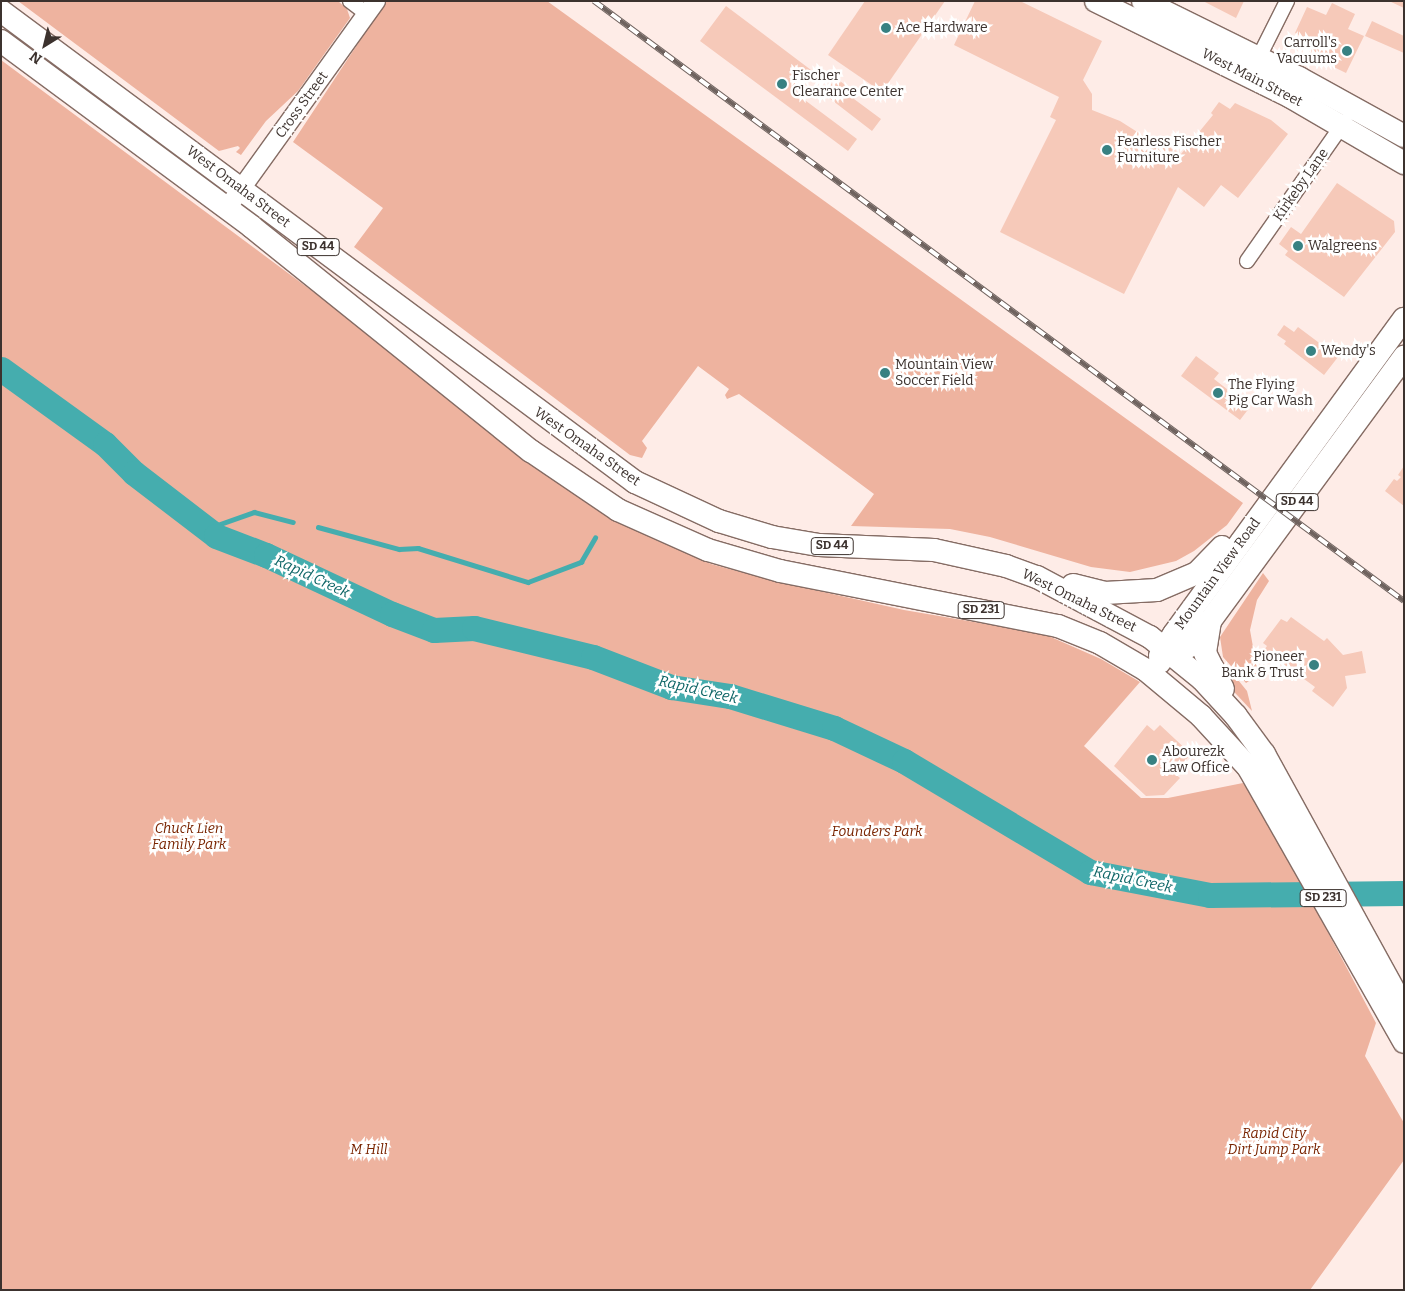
<!DOCTYPE html>
<html>
<head>
<meta charset="utf-8">
<style>
  body { margin:0 }
  #map { position:relative; width:1405px; height:1291px; overflow:hidden; background:#feece7; font-family:Bitter,serif }
  div>[style] { position:absolute }
  .green>* { inset:0; background:#eeb39f }
  .stream>* { height:4.5px; margin:-2.25px; padding:0 2.25px; transform-origin:2.25px; border-radius:2.25px; background:#45adae }
  .river>* { height:25px; margin:-12.5px; padding:0 12.5px; transform-origin:12.5px; border-radius:12.5px; background:#45adae }
  .building>* { inset:0; background:#f6c9b9 }
  .roads { filter:drop-shadow(1px 0 #856c64) drop-shadow(-1px 0 #856c64) drop-shadow(0 1px #856c64) drop-shadow(0 -1px #856c64) }
  .minor>* { height:14px; margin:-7px; padding:0 7px; transform-origin:7px; border-radius:7px; background:#fff }
  .tertiary>* { height:18px; margin:-9px; padding:0 9px; transform-origin:9px; border-radius:9px; background:#fff }
  .primary>* { height:22px; margin:-11px; padding:0 11px; transform-origin:11px; border-radius:11px; background:#fff }
  .rail>* { height:5.5px; margin-top:-2.75px; transform-origin:0; background:repeating-linear-gradient(90deg,#fff 0 11px,#6f635f 0 22px); box-sizing:border-box; border-block:1px solid #6f635f }
  .dots>* { width:14px; height:14px; translate:-50% -50%; box-sizing:border-box; border:2px solid #fff; border-radius:50% }
  span { translate:-50% -50%; white-space:nowrap; text-align:center; line-height:1.15; -webkit-text-stroke:5px #fff; paint-order:stroke }
  .shield-label span { padding:1px 4px; background:#fff; border:1px solid; border-radius:4px; -webkit-text-stroke-width:0 }
  .shield-label { font-size:12px; color:#3c322e; font-weight:700 }
  .poi-label { font-size:14px; color:#3c322e }
  .left { translate:0 -50%; text-align:left }
  .right { translate:-100% -50%; text-align:right }
  .street-label { font-size:14px; color:#3c322e }
  .park-label { font-size:14px; color:#792400; font-style:italic }
  .water-label { font-size:15px; color:#0c6465; font-style:italic }
  .frame { position:absolute; inset:0; border:2px solid #3c322e; pointer-events:none }
  .north { position:absolute; left:20px; top:20px; width:50px; height:50px; -webkit-text-stroke:4px #fff; paint-order:stroke; rotate:216deg; font-size:14px; font-weight:700; line-height:20px; text-align:center; color:#3c322e }
  .north::after { content:''; display:block; margin:auto; width:18px; height:22px; background:#3c322e; clip-path:polygon(50% 0,100% 100%,50% 72%,0 100%) }
</style>
</head>
<body>
<div id="map">
  <div class="green">
    <i style="clip-path:polygon(18px 1px,338px 1px,347px 9px,350px 18px,298px 91px,266px 121px,241px 155px,236px 152px,240px 148px,238px 146px,219px 151px)"></i>
    <i style="clip-path:polygon(386px 1px,547px 1px,1243px 503px,1227px 525px,1194px 551px,1176px 561px,1130px 572px,1091px 567px,990px 537px,950px 529px,851px 526px,874px 494px,739px 394px,727px 399px,725px 395px,729px 389px,698px 366px,642px 441px,647px 448px,642px 458px,630px 455px,354px 247px,383px 208px,293px 142px)"></i>
    <i style="clip-path:polygon(1px 60px,591px 498px,649px 537px,711px 564px,770px 580px,904px 610px,1044px 634px,1101px 659px,1140px 682px,1084px 746px,1141px 798px,1168px 798px,1243px 783px,1278px 838px,1376px 1023px,1365px 1056px,1404px 1123px,1404px 1160px,1310px 1290px,1px 1290px)"></i>
    <i style="clip-path:polygon(1263px 573px,1269px 581px,1257px 600px,1250px 630px,1258px 675px,1246px 683px,1223px 657px,1220px 637px)"></i>
    <i style="clip-path:polygon(1217px 654px,1247px 691px,1252px 711px,1222px 679px)"></i>
  </div>
  <div class="stream">
    <i style="left:318px;top:527px;width:84px;rotate:15.2deg"></i>
    <i style="left:399px;top:549px;width:19px;rotate:-3deg"></i>
    <i style="left:418px;top:548px;width:115px;rotate:17.2deg"></i>
    <i style="left:528px;top:582px;width:57px;rotate:-20.7deg"></i>
    <i style="left:581px;top:562px;width:28px;rotate:-60deg"></i>
    <i style="left:206px;top:529px;width:51px;rotate:-19.5deg"></i>
    <i style="left:254px;top:512px;width:40px;rotate:14.4deg"></i>
  </div>
  <div class="river">
    <i style="left:1px;top:369px;width:128px;rotate:35.8deg"></i>
    <i style="left:105px;top:444px;width:41px;rotate:45deg"></i>
    <i style="left:134px;top:473px;width:103px;rotate:37.5deg"></i>
    <i style="left:216px;top:536px;width:53px;rotate:20.8deg"></i>
    <i style="left:266px;top:555px;width:139px;rotate:25.1deg"></i>
    <i style="left:392px;top:614px;width:45px;rotate:20.9deg"></i>
    <i style="left:434px;top:630px;width:40px;rotate:-2.9deg"></i>
    <i style="left:474px;top:628px;width:122px;rotate:13.7deg"></i>
    <i style="left:593px;top:657px;width:84px;rotate:21deg"></i>
    <i style="left:671px;top:687px;width:60px;rotate:8.7deg"></i>
    <i style="left:730px;top:696px;width:109px;rotate:17.1deg"></i>
    <i style="left:834px;top:728px;width:77px;rotate:25.2deg"></i>
    <i style="left:904px;top:761px;width:217px;rotate:30.8deg"></i>
    <i style="left:1090px;top:872px;width:122px;rotate:10.9deg"></i>
    <i style="left:1210px;top:895px;width:194px;rotate:-0.6deg"></i>
  </div>
  <div class="building">
    <i style="clip-path:polygon(865px 1px,945px 1px,882px 92px,828px 55px)"></i>
    <i style="clip-path:polygon(975px 1px,1020px 1px,1102px 41px,1083px 80px,1092px 94px,1092px 110px,1120px 121px,1153px 142px,1158px 140px,1181px 154px,1213px 115px,1211px 113px,1219px 102px,1230px 109px,1235px 103px,1271px 120px,1288px 134px,1238px 198px,1221px 185px,1204px 207px,1178px 187px,1124px 294px,1000px 232px,1056px 120px,1050px 117px,1059px 97px,954px 45px)"></i>
    <i style="clip-path:polygon(1203px 1px,1244px 1px,1236px 18px)"></i>
    <i style="clip-path:polygon(1389px 1px,1404px 1px,1404px 8px)"></i>
    <i style="clip-path:polygon(1332px 3px,1355px 14px,1348px 29px,1364px 36px,1346px 73px,1307px 54px,1313px 42px,1295px 33px,1307px 7px,1326px 15px)"></i>
    <i style="clip-path:polygon(726px 6px,815px 73px,798px 95px,857px 139px,848px 151px,700px 41px)"></i>
    <i style="clip-path:polygon(1372px 21px,1404px 36px,1404px 53px,1365px 36px)"></i>
    <i style="clip-path:polygon(836px 78px,857px 94px,854px 99px,881px 119px,872px 131px,824px 94px)"></i>
    <i style="clip-path:polygon(1337px 183px,1394px 221px,1395px 232px,1344px 297px,1285px 255px,1288px 251px,1279px 244px,1291px 227px,1301px 234px)"></i>
    <i style="clip-path:polygon(1284px 325px,1294px 332px,1298px 327px,1338px 357px,1324px 375px,1284px 344px,1286px 341px,1277px 335px)"></i>
    <i style="clip-path:polygon(1196px 356px,1219px 373px,1214px 379px,1250px 407px,1240px 420px,1181px 376px)"></i>
    <i style="clip-path:polygon(1404px 466px,1404px 506px,1385px 491px,1394px 479px,1397px 481px,1401px 477px,1398px 475px)"></i>
    <i style="clip-path:polygon(1291px 617px,1324px 641px,1327px 638px,1343px 655px,1362px 651px,1366px 673px,1345px 676px,1347px 688px,1333px 707px,1312px 691px,1315px 687px,1264px 650px,1267px 646px,1263px 643px,1281px 619px,1287px 622px)"></i>
    <i style="clip-path:polygon(1147px 725px,1154px 731px,1160px 725px,1191px 754px,1174px 773px,1180px 778px,1164px 795px,1146px 796px,1114px 766px)"></i>
  </div>
  <div class="roads">
    <div class="minor">
      <i style="left:350px;top:1px;width:21px;rotate:37deg"></i>
      <i style="left:1255px;top:65px;width:72px;rotate:-63.4deg"></i>
      <i style="left:1247px;top:261px;width:171px;rotate:-55deg"></i>
    </div>
    <div class="tertiary">
      <i style="left:233px;top:200px;width:245px;rotate:-54.3deg"></i>
    </div>
    <div class="primary">
      <i style="left:1096px;top:1px;width:217px;rotate:26.2deg"></i>
      <i style="left:1291px;top:97px;width:131px;rotate:30.3deg"></i>
      <i style="left:1143px;top:1px;width:174px;rotate:26.3deg"></i>
      <i style="left:1299px;top:78px;width:120px;rotate:28.9deg"></i>
      <i style="left:1px;top:11px;width:790px;rotate:36.61deg"></i>
      <i style="left:635px;top:482px;width:93px;rotate:24.9deg"></i>
      <i style="left:719px;top:521px;width:55px;rotate:16.8deg"></i>
      <i style="left:772px;top:537px;width:48px;rotate:9.7deg"></i>
      <i style="left:819px;top:545px;width:115px;rotate:2.5deg"></i>
      <i style="left:934px;top:550px;width:74px;rotate:12.5deg"></i>
      <i style="left:1006px;top:566px;width:33px;rotate:20deg"></i>
      <i style="left:1037px;top:577px;width:128px;rotate:28deg"></i>
      <i style="left:1150px;top:637px;width:67px;rotate:38.9deg"></i>
      <i style="left:1202px;top:679px;width:50px;rotate:47.4deg"></i>
      <i style="left:1236px;top:716px;width:47px;rotate:53.6deg"></i>
      <i style="left:1264px;top:754px;width:291px;rotate:61.2deg"></i>
      <i style="left:1px;top:41px;width:312px;rotate:36.5deg"></i>
      <i style="left:252px;top:227px;width:358px;rotate:38.8deg"></i>
      <i style="left:531px;top:451px;width:105px;rotate:34.1deg"></i>
      <i style="left:618px;top:510px;width:98px;rotate:24deg"></i>
      <i style="left:708px;top:550px;width:75px;rotate:16.3deg"></i>
      <i style="left:780px;top:571px;width:283px;rotate:11.2deg"></i>
      <i style="left:1058px;top:626px;width:45px;rotate:22deg"></i>
      <i style="left:1100px;top:643px;width:53px;rotate:30.4deg"></i>
      <i style="left:1146px;top:670px;width:72px;rotate:39.9deg"></i>
      <i style="left:1201px;top:716px;width:69px;rotate:47.3deg"></i>
      <i style="left:1248px;top:767px;width:316px;rotate:60.4deg"></i>
      <i style="left:1073px;top:585px;width:33px;rotate:14deg"></i>
      <i style="left:1105px;top:593px;width:52px;rotate:-3.3deg"></i>
      <i style="left:1157px;top:590px;width:43px;rotate:-23deg"></i>
      <i style="left:1197px;top:573px;width:36px;rotate:-46deg"></i>
      <i style="left:1210px;top:621px;width:32px;rotate:99deg"></i>
      <i style="left:1205px;top:653px;width:40px;rotate:63.4deg"></i>
      <i style="left:1160px;top:656px;width:18px;rotate:-9deg"></i>
      <i style="left:1178px;top:653px;width:13px;rotate:-32deg"></i>
      <i style="left:1189px;top:646px;width:33px;rotate:-50deg"></i>
      <i style="left:1210px;top:621px;width:328px;rotate:-53.7deg"></i>
      <i style="left:1160px;top:662px;width:11px;rotate:-75deg"></i>
      <i style="left:1163px;top:651px;width:20px;rotate:-57deg"></i>
      <i style="left:1174px;top:634px;width:390px;rotate:-53.9deg"></i>
    </div>
  </div>
  <div class="rail">
    <i style="left:594px;top:1px;width:1008px;rotate:36.53deg"></i>
  </div>
  <div class="dots">
    <i style="left:886px;top:28px;background:#388182"></i>
    <i style="left:1347px;top:51px;background:#388182"></i>
    <i style="left:782px;top:84px;background:#388182"></i>
    <i style="left:1107px;top:150px;background:#388182"></i>
    <i style="left:1298px;top:246px;background:#388182"></i>
    <i style="left:1311px;top:351px;background:#388182"></i>
    <i style="left:885px;top:373px;background:#388182"></i>
    <i style="left:1218px;top:393px;background:#388182"></i>
    <i style="left:1314px;top:665px;background:#388182"></i>
    <i style="left:1152px;top:760px;background:#388182"></i>
  </div>
  <div class="shield-label">
    <span style="left:318px;top:247px">SD 44</span>
    <span style="left:1297px;top:502px">SD 44</span>
    <span style="left:832px;top:546px">SD 44</span>
    <span style="left:981px;top:610px">SD 231</span>
    <span style="left:1323px;top:898px">SD 231</span>
  </div>
  <div class="poi-label">
    <span class="left" style="left:896px;top:28px">Ace Hardware</span>
    <span class="right" style="left:1337px;top:51px">Carroll's<br>Vacuums</span>
    <span class="left" style="left:792px;top:84px">Fischer<br>Clearance Center</span>
    <span class="left" style="left:1117px;top:150px">Fearless Fischer<br>Furniture</span>
    <span class="left" style="left:1308px;top:246px">Walgreens</span>
    <span class="left" style="left:1321px;top:351px">Wendy's</span>
    <span class="left" style="left:895px;top:373px">Mountain View<br>Soccer Field</span>
    <span class="left" style="left:1228px;top:393px">The Flying<br>Pig Car Wash</span>
    <span class="right" style="left:1304px;top:665px">Pioneer<br>Bank &amp; Trust</span>
    <span class="left" style="left:1162px;top:760px">Abourezk<br>Law Office</span>
  </div>
  <div class="street-label">
    <span style="left:1252px;top:78px;rotate:27deg">West Main Street</span>
    <span style="left:302px;top:105px;rotate:-54deg">Cross Street</span>
    <span style="left:1301px;top:185px;rotate:-55deg">Kirkeby Lane</span>
    <span style="left:238px;top:187px;rotate:37deg">West Omaha Street</span>
    <span style="left:587px;top:447px;rotate:35deg">West Omaha Street</span>
    <span style="left:1218px;top:574px;rotate:-54deg">Mountain View Road</span>
    <span style="left:1079px;top:601px;rotate:26deg">West Omaha Street</span>
  </div>
  <div class="park-label">
    <span style="left:189px;top:837px">Chuck Lien<br>Family Park</span>
    <span style="left:877px;top:832px">Founders Park</span>
    <span style="left:1274px;top:1142px">Rapid City<br>Dirt Jump Park</span>
    <span style="left:369px;top:1150px">M Hill</span>
  </div>
  <div class="water-label">
    <span style="left:312px;top:577px;rotate:25deg">Rapid Creek</span>
    <span style="left:698px;top:690px;rotate:13deg">Rapid Creek</span>
    <span style="left:1133px;top:880px;rotate:12deg">Rapid Creek</span>
  </div>
  <div class="frame"></div>
  <div class="north">N</div>
</div>
</body>
</html>
